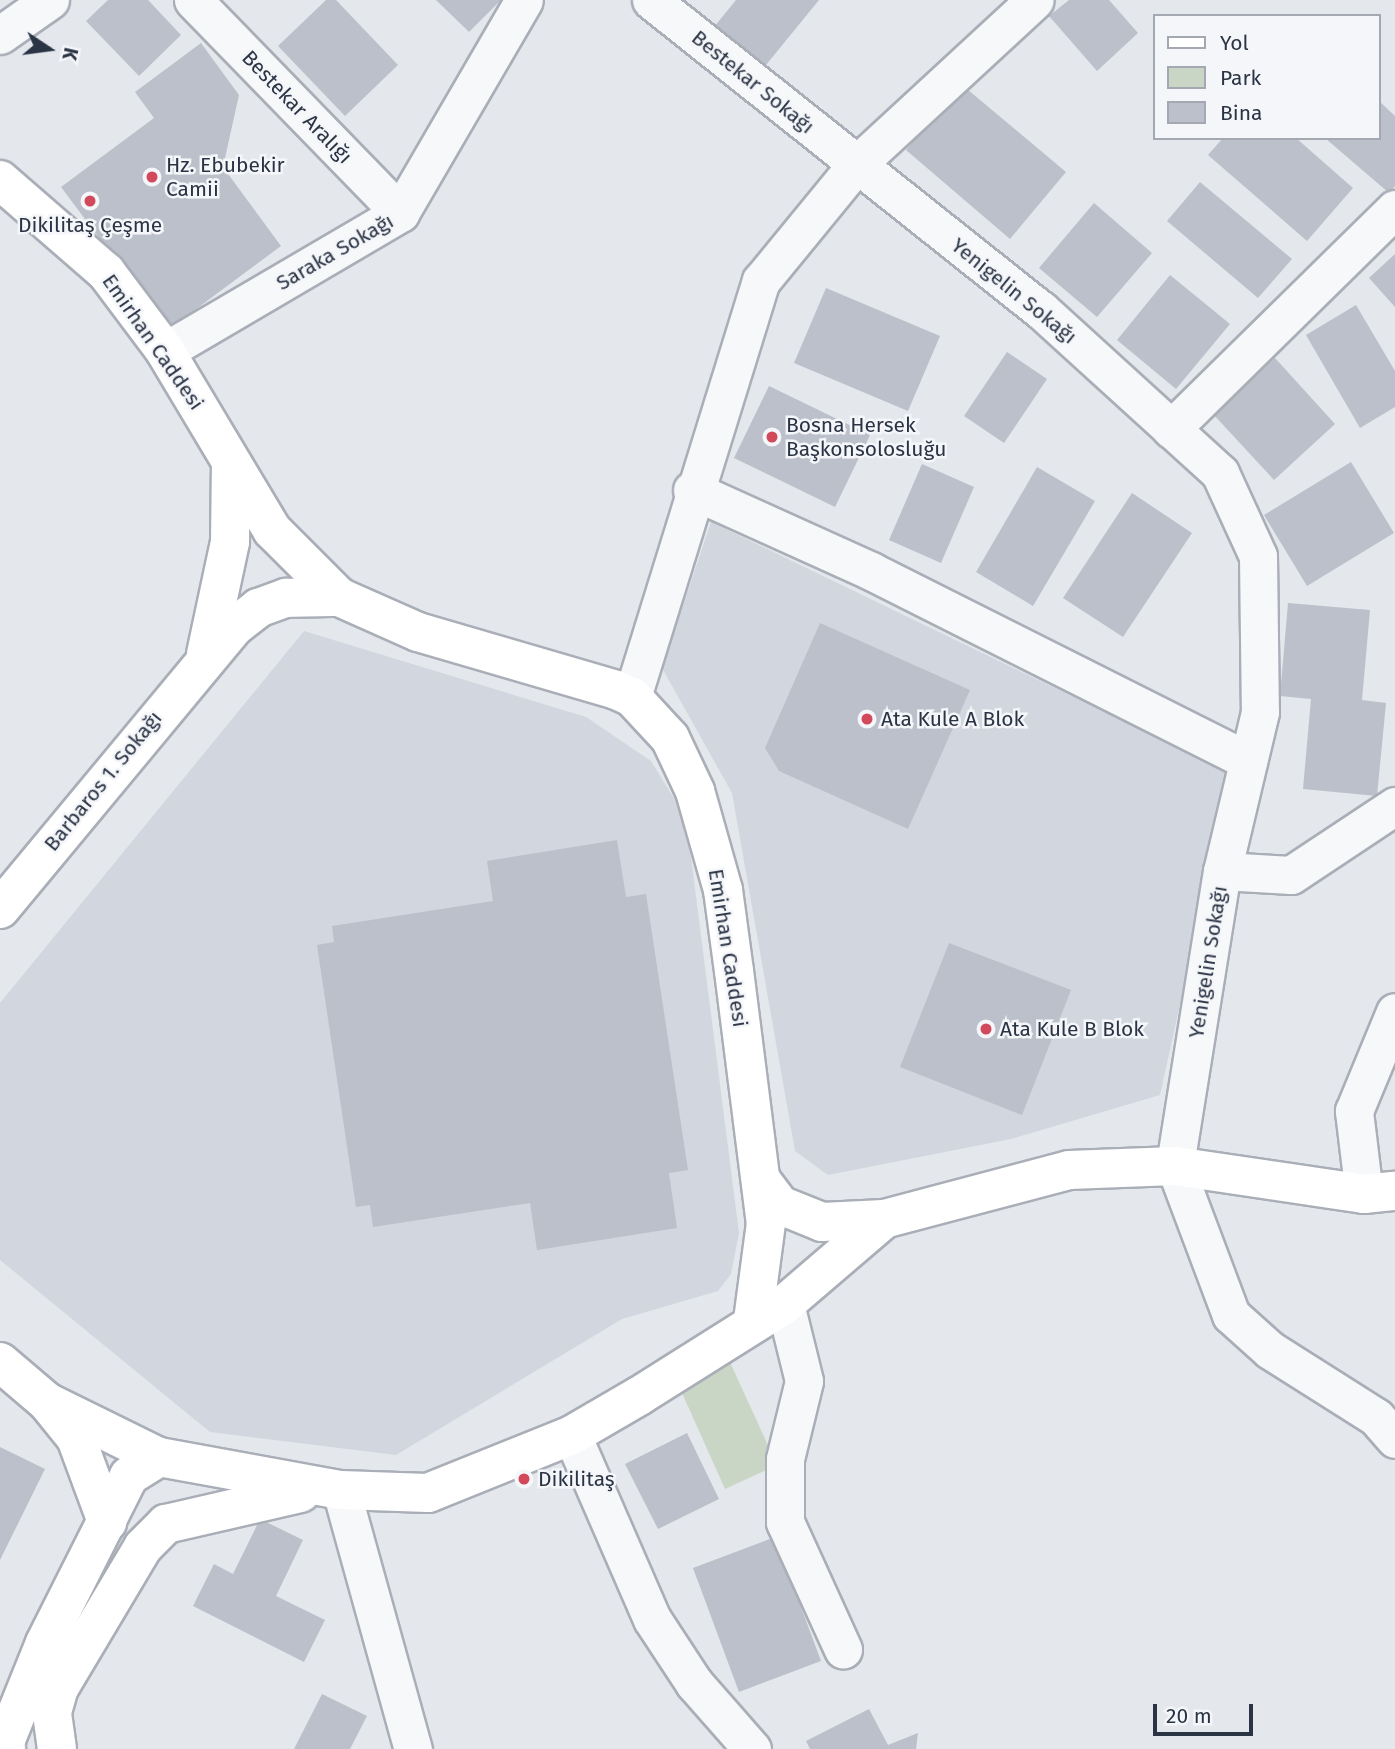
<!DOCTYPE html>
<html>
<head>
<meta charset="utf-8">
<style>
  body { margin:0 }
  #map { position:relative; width:1395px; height:1749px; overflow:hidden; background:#e4e7ec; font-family:"Fira Sans",sans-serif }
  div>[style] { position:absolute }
  .built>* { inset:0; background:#d2d6de }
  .green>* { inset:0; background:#c9d6c5 }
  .building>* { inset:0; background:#bbc0ca }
  .roads { filter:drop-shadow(2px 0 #a9aeb7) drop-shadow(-2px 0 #a9aeb7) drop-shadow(0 2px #a9aeb7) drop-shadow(0 -2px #a9aeb7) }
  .street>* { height:37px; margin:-18.5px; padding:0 18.5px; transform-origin:18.5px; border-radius:18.5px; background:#f7f8fa }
  .secondary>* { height:38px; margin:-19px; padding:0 19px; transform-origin:19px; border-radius:19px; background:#fff }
  .primary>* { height:38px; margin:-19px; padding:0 19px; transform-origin:19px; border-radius:19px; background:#fff }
  .dots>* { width:19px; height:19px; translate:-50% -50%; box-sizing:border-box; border:4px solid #f4f6f9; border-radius:50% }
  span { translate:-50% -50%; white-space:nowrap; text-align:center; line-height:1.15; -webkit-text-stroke:5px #f4f6f9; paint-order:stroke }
  .street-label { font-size:21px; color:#2b3445 }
  .poi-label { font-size:21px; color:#2b3445 }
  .left { translate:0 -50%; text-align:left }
  .legend { position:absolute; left:1153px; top:14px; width:228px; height:126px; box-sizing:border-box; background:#f4f6f9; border:2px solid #a4a8b1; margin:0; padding:9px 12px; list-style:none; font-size:21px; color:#2b3445 }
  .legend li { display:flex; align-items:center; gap:14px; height:35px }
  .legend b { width:35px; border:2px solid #a4a8b1 }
  .north { position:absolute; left:14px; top:14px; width:70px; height:70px; -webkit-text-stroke:5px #f4f6f9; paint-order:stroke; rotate:103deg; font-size:19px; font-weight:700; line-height:28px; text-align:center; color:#2b3445 }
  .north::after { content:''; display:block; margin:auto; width:24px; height:32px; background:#2b3445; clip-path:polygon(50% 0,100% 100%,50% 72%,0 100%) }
  .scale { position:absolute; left:1153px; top:1704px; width:100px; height:32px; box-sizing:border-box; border:4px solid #2b3445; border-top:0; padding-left:9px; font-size:21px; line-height:24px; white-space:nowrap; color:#2b3445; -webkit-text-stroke:5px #f4f6f9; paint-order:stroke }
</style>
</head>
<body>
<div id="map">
  <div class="built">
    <i style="clip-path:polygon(711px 522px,1231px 773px,1160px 1095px,1011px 1139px,828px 1175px,795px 1151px,732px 793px,662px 668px)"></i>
    <i style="clip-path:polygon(304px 631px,586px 717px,651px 761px,686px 818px,739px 1233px,731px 1274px,718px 1291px,622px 1319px,396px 1455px,210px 1432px,0 1260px,0 1003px)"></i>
  </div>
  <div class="green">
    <i style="clip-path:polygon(729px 1360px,777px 1465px,725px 1489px,678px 1384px)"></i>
  </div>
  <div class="building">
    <i style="clip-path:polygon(108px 0,148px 0,181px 35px,139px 76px,86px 21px)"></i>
    <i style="clip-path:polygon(326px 0,336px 0,398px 65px,345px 116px,278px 46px)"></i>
    <i style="clip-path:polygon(436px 0,501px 0,469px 32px)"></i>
    <i style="clip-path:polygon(736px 0,819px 0,766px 65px,714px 27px)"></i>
    <i style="clip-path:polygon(1069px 0,1109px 0,1138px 33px,1097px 71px,1049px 16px)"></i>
    <i style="clip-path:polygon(201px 43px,239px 95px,223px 167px,281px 246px,168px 330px,61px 187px,154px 118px,135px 92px)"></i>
    <i style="clip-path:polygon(961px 84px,1066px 172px,1010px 239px,906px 150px)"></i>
    <i style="clip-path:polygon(1379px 101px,1395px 116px,1395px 186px,1389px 193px,1325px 138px,1379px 138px)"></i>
    <i style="clip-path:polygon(1223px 138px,1296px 138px,1353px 188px,1307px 241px,1208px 155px)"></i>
    <i style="clip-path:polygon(1200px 182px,1292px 259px,1258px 298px,1167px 221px)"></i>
    <i style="clip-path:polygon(1094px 203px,1152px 253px,1097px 317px,1039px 268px)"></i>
    <i style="clip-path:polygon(1395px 254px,1395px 307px,1369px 278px)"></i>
    <i style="clip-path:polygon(1170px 275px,1230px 324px,1176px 389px,1117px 340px)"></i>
    <i style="clip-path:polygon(826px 288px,940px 336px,908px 411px,794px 363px)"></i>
    <i style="clip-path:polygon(1356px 305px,1395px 371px,1395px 407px,1360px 428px,1306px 335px)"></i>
    <i style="clip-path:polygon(1007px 352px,1047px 379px,1004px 443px,964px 416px)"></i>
    <i style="clip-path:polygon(1275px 358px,1335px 424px,1274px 480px,1213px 414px)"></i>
    <i style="clip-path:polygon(769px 386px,870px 435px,835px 507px,734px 458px)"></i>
    <i style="clip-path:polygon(1351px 462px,1394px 533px,1307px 586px,1264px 515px)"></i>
    <i style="clip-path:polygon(922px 464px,974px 487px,941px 563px,889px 540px)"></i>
    <i style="clip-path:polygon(1037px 467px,1095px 501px,1033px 606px,976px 572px)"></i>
    <i style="clip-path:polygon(1132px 493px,1192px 533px,1123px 637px,1063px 598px)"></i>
    <i style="clip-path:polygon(1288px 603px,1370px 610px,1362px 700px,1386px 703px,1377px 796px,1303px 789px,1311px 699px,1280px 696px)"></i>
    <i style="clip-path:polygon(820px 623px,970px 690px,908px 829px,779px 771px,765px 748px)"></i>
    <i style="clip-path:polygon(617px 840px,626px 897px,646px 894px,688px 1170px,669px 1173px,677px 1228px,537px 1250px,530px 1203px,373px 1227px,370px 1205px,356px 1207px,317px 945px,334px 942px,332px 926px,493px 901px,487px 861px)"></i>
    <i style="clip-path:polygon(949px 943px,1071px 990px,1022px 1115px,900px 1067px)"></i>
    <i style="clip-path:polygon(687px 1433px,719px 1499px,658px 1529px,625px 1464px)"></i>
    <i style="clip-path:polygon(0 1447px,45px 1469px,0 1560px)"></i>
    <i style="clip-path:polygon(260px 1519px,303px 1540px,276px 1596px,325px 1620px,304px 1662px,193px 1606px,214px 1564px,233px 1574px)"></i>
    <i style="clip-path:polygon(775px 1537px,821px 1661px,739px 1692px,693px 1568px)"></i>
    <i style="clip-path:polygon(322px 1694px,367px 1716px,350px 1749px,294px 1749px)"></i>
    <i style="clip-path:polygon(869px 1709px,888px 1745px,918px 1733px,916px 1749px,810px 1749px,806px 1741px)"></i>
  </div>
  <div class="roads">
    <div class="street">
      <i style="left:193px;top:0;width:297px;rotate:45.8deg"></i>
      <i style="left:651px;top:0;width:498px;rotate:38.5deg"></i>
      <i style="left:1041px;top:310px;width:242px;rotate:42.3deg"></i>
      <i style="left:1220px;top:473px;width:91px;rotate:65.4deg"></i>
      <i style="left:1258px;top:556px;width:156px;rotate:89.3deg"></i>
      <i style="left:1260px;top:712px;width:163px;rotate:103.4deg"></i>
      <i style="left:1222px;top:871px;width:299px;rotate:99.1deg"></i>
      <i style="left:1175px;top:1166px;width:159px;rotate:69.4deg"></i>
      <i style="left:1231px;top:1315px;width:52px;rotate:41.9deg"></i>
      <i style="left:1270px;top:1350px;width:125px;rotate:32.3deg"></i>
      <i style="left:1376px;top:1417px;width:29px;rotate:49deg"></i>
      <i style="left:0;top:35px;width:61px;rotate:-35deg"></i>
      <i style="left:165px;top:351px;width:273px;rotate:-30.4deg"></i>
      <i style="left:400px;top:213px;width:246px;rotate:-59.8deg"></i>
      <i style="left:1171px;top:429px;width:314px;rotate:-44.5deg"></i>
      <i style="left:692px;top:490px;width:196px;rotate:24.3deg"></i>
      <i style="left:871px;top:571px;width:422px;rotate:26.7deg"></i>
      <i style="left:632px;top:697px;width:436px;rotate:-72.8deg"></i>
      <i style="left:761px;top:281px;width:150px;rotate:-50.7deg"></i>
      <i style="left:856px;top:165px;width:243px;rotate:-42.7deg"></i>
      <i style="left:1222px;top:871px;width:69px;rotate:3.3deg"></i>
      <i style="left:1291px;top:875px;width:125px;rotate:-33.6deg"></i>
      <i style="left:1364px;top:1194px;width:84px;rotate:-96.9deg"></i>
      <i style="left:1354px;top:1111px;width:107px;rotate:-67.5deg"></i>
      <i style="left:785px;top:1304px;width:79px;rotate:76.1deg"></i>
      <i style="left:804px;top:1381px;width:80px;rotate:103.7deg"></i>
      <i style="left:785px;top:1459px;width:63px;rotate:90deg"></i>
      <i style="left:785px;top:1522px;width:140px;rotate:65.5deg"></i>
      <i style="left:572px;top:1435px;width:201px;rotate:66.5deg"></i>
      <i style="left:652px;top:1619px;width:77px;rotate:56.7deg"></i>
      <i style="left:694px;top:1683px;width:88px;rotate:48.7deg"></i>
      <i style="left:341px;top:1490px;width:269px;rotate:74.5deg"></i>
    </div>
    <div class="secondary">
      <i style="left:0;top:180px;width:140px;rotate:41deg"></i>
      <i style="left:106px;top:272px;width:99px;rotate:53.2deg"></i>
      <i style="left:165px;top:351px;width:209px;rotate:59.1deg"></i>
      <i style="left:272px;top:530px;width:95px;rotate:45deg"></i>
      <i style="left:339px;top:597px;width:86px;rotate:23.9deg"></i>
      <i style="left:418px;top:632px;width:206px;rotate:16.3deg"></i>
      <i style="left:616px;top:690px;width:17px;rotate:24deg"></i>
      <i style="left:632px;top:697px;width:56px;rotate:47.2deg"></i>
      <i style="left:670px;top:738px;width:59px;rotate:64.7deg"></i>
      <i style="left:695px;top:791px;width:103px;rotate:74.2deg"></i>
      <i style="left:723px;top:890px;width:82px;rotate:82.3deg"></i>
      <i style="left:734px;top:971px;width:254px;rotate:82.8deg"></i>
      <i style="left:766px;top:1223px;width:98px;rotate:97.6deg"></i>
      <i style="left:206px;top:654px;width:115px;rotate:-77.9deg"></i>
      <i style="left:230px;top:542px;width:78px;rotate:-89.3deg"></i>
      <i style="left:0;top:909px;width:366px;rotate:-50.3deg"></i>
      <i style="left:234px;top:627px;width:31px;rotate:-38deg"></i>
      <i style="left:258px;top:608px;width:30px;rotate:-20deg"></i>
      <i style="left:286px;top:598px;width:53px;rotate:-1.1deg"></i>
      <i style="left:761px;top:1180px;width:31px;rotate:53deg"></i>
      <i style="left:780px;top:1205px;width:45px;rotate:22deg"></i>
      <i style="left:822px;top:1222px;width:62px;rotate:-2.8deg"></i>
      <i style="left:884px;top:1219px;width:191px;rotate:-14.8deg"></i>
      <i style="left:1069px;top:1170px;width:106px;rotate:-2.2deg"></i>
      <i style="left:1175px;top:1166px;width:191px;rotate:8.4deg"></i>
      <i style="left:1364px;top:1194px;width:31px;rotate:-6deg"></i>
      <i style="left:0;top:1362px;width:62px;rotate:40.4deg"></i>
      <i style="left:47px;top:1402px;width:46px;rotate:51.1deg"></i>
      <i style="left:76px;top:1438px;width:90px;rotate:69.7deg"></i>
      <i style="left:47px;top:1402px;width:125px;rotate:26.2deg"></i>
      <i style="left:159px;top:1457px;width:185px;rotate:10.3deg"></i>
      <i style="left:341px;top:1490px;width:87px;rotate:2deg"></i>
      <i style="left:428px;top:1493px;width:155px;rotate:-21.9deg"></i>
      <i style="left:572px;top:1435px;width:78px;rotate:-30.2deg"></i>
      <i style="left:639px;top:1396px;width:173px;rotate:-32.2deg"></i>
      <i style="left:785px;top:1304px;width:130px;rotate:-40.6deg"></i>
      <i style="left:3px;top:1747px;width:112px;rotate:-68deg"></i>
      <i style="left:45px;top:1643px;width:187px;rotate:-63.3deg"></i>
      <i style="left:129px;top:1476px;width:36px;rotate:-32deg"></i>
      <i style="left:57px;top:1749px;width:37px;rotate:-98deg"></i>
      <i style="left:52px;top:1712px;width:25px;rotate:-74deg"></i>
      <i style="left:59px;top:1688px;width:164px;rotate:-59.2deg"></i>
      <i style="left:143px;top:1547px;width:33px;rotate:-45deg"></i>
      <i style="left:166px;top:1524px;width:138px;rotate:-13deg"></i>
    </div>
    <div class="primary">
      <i style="left:0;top:1746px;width:7px;rotate:27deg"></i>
    </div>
  </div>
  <div class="dots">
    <i style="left:152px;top:177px;background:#d1495b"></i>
    <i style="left:90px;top:201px;background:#d1495b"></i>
    <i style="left:772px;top:437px;background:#d1495b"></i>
    <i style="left:867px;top:719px;background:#d1495b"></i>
    <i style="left:986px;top:1029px;background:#d1495b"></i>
    <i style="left:524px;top:1479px;background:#d1495b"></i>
  </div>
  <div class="street-label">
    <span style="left:753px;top:82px;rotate:39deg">Bestekar Sokağı</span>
    <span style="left:297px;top:107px;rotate:46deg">Bestekar Aralığı</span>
    <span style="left:335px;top:252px;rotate:-30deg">Saraka Sokağı</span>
    <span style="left:1014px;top:291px;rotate:39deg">Yenigelin Sokağı</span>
    <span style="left:153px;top:342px;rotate:55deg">Emirhan Caddesi</span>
    <span style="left:103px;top:781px;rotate:-51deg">Barbaros 1. Sokağı</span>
    <span style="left:728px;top:948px;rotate:81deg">Emirhan Caddesi</span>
    <span style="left:1208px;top:962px;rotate:-81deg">Yenigelin Sokağı</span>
  </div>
  <div class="poi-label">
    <span class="left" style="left:166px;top:177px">Hz. Ebubekir<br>Camii</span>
    <span style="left:90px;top:225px">Dikilitaş Çeşme</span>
    <span class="left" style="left:786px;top:437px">Bosna Hersek<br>Başkonsolosluğu</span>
    <span class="left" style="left:881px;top:719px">Ata Kule A Blok</span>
    <span class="left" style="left:1000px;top:1029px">Ata Kule B Blok</span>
    <span class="left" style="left:538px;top:1479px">Dikilitaş</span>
  </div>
  <ul class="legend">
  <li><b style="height:9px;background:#fff"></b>Yol</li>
  <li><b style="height:19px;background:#c9d6c5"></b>Park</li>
  <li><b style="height:19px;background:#bbc0ca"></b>Bina</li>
  </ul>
  <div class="north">K</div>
  <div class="scale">20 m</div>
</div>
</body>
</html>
